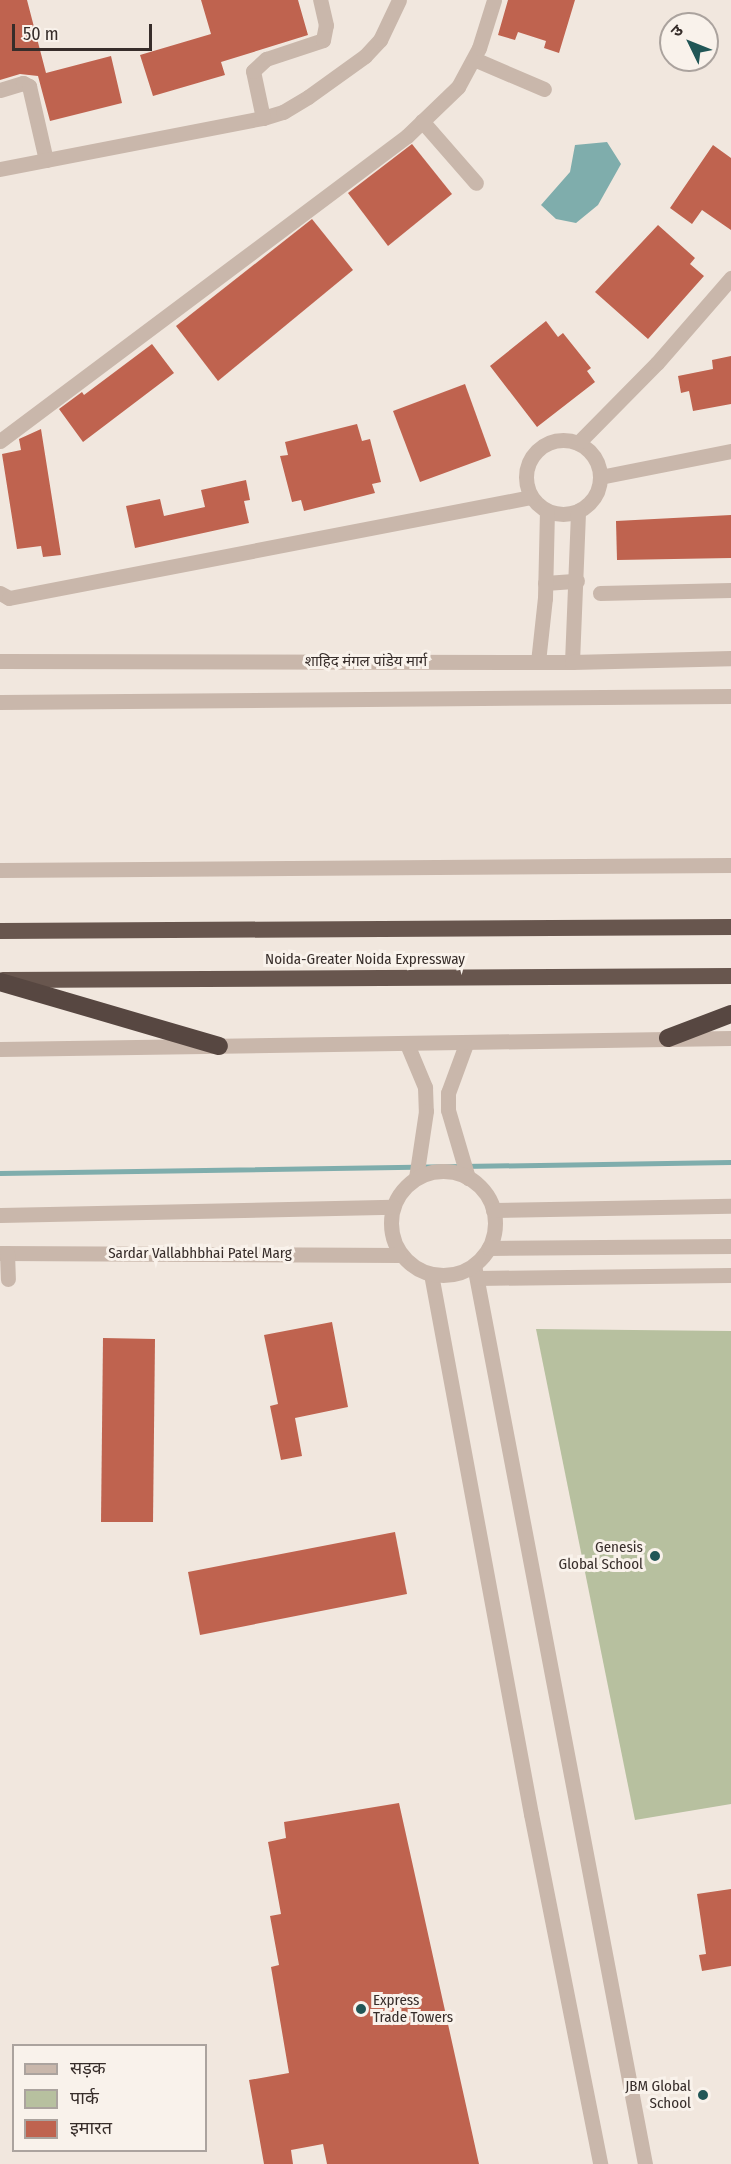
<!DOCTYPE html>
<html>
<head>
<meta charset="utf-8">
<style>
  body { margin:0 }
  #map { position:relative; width:731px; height:2164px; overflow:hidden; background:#f1e7de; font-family:"Fira Sans Condensed","Noto Sans Devanagari",sans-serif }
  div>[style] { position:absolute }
  .green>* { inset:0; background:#b7c09f }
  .water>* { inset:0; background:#7fadac }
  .stream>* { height:5px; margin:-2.5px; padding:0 2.5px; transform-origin:2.5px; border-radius:2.5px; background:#7fadac }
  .building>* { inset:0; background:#bf634f }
  .minor>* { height:15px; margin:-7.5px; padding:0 7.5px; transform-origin:7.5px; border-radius:7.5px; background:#c9b7ab }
  .minor>.ring { margin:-7.5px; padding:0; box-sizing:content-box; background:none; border:15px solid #c9b7ab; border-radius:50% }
  .tertiary>* { height:15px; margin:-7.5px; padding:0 7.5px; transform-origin:7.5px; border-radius:7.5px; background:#c9b7ab }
  .tertiary>.ring { margin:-7.5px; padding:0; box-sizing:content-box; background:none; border:15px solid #c9b7ab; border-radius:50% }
  .trunk>* { height:16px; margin:-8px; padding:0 8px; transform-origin:8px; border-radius:8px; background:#68564e }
  .motorway>* { height:18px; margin:-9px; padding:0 9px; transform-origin:9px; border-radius:9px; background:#574741 }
  .dots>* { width:16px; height:16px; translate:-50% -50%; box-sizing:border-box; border:3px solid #f9f2eb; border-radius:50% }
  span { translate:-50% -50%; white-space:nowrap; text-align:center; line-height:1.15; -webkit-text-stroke:6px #f9f2eb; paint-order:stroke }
  .street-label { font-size:15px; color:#372d2a }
  .poi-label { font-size:15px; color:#372d2a }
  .right { translate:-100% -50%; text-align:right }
  .left { translate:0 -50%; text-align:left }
  .legend { position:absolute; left:12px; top:2044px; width:195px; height:108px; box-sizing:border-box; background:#f9f2eb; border:2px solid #aba39e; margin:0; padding:8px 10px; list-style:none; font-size:18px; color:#372d2a }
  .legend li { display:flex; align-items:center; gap:12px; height:30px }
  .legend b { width:30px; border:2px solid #aba39e }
  .north { position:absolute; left:659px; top:12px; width:60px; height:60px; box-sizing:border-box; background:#f9f2eb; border:2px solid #aba39e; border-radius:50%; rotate:313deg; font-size:16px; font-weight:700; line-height:24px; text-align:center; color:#372d2a }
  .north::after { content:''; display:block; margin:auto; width:21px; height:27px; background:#215656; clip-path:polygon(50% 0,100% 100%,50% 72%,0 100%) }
  .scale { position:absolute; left:12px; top:24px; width:140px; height:27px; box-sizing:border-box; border:3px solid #372d2a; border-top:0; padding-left:8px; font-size:18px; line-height:21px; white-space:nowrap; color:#372d2a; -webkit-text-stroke:4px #f9f2eb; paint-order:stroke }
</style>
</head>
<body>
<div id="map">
  <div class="green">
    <i style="clip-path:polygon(536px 1329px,731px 1331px,731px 1804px,635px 1820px)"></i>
  </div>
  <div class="water">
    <i style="clip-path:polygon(607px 142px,621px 164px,598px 205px,576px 223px,556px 219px,541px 205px,570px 172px,575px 145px)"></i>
  </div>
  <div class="stream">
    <i style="left:0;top:1173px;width:731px;rotate:-0.86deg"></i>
  </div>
  <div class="building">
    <i style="clip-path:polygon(0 0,27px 0,46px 73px,111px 56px,122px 103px,50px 121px,38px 76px,20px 74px,0 80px)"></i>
    <i style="clip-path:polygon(201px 0,298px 0,308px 35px,221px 62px,225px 75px,153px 96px,140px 55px,211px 34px)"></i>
    <i style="clip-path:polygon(508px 0,575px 0,559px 53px,544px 48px,546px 41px,518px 32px,515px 40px,498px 35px)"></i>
    <i style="clip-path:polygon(412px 144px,452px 194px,388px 246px,348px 193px)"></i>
    <i style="clip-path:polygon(713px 145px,731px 158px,731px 230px,702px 210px,692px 224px,670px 208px)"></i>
    <i style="clip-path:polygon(312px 219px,353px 270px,218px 381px,176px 326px)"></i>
    <i style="clip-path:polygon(658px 225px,695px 258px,690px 264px,704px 276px,648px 339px,595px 292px)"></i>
    <i style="clip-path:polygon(546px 321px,558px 337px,563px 333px,591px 368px,587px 371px,595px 382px,537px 427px,490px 366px)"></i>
    <i style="clip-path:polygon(152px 344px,174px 373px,83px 442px,59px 409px,82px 392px,84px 395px)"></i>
    <i style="clip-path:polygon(731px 356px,731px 404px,693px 411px,689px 391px,681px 393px,678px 376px,713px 369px,712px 360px)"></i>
    <i style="clip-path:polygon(465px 384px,491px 456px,420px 482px,393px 411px)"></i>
    <i style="clip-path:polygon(357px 424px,362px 441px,370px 439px,381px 482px,372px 484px,375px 493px,304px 511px,301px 500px,292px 502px,280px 456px,288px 455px,285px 442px)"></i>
    <i style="clip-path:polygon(41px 429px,61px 555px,43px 557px,41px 546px,17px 549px,2px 454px,21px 450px,19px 439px)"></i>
    <i style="clip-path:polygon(246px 480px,250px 500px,244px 501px,249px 523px,135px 548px,126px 506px,160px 499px,164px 516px,205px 507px,201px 490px)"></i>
    <i style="clip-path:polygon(731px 515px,731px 558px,617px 560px,616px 521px)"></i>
    <i style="clip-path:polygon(332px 1322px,348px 1407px,295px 1418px,302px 1456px,281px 1460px,270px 1406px,278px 1404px,264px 1335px)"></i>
    <i style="clip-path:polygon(103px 1338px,155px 1339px,153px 1522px,101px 1522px)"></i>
    <i style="clip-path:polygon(395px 1532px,407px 1594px,200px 1635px,188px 1572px)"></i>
    <i style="clip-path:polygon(399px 1803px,479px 2164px,327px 2164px,323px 2144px,291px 2150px,293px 2164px,264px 2164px,249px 2080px,289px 2073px,271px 1967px,279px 1965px,270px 1916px,281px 1914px,268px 1842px,286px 1838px,284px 1822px)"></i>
    <i style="clip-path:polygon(731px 1889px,731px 1966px,702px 1971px,699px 1955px,706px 1954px,697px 1894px)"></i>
  </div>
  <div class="minor">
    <i style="left:474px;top:59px;width:76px;rotate:23.2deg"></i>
    <i style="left:0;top:90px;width:24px;rotate:-17deg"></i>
    <i style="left:23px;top:83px;width:7px;rotate:27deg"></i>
    <i style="left:29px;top:86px;width:76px;rotate:77.1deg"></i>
    <i style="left:263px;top:118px;width:21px;rotate:-17deg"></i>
    <i style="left:283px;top:112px;width:29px;rotate:-31deg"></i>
    <i style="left:308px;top:97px;width:70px;rotate:-35.7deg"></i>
    <i style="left:365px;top:56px;width:22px;rotate:-47deg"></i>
    <i style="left:380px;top:40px;width:44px;rotate:-64.6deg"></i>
    <i style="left:422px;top:121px;width:82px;rotate:48.9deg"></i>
    <i style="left:0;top:169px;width:268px;rotate:-11deg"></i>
    <i style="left:263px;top:118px;width:48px;rotate:-102deg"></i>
    <i style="left:253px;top:71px;width:18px;rotate:-43deg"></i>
    <i style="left:266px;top:59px;width:60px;rotate:-18.4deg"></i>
    <i style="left:323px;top:40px;width:15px;rotate:-79deg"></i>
    <i style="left:326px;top:25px;width:26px;rotate:-103deg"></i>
    <i class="ring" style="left:526px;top:440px;width:59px;height:59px"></i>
    <i style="left:0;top:441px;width:509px;rotate:-36.85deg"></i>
    <i style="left:407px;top:136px;width:71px;rotate:-43.9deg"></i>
    <i style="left:458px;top:87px;width:44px;rotate:-61.7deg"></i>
    <i style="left:479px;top:48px;width:50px;rotate:-72.6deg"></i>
    <i style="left:578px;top:443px;width:112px;rotate:-45.4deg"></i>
    <i style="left:657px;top:363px;width:113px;rotate:-49deg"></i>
    <i style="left:600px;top:477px;width:134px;rotate:-11.2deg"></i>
    <i style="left:545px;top:583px;width:32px;rotate:-4deg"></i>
    <i style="left:0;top:593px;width:10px;rotate:29deg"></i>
    <i style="left:9px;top:598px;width:532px;rotate:-10.95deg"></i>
    <i style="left:600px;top:593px;width:131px;rotate:-1.3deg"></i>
    <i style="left:538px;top:662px;width:64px;rotate:-83.8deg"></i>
    <i style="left:545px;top:598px;width:87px;rotate:-88.7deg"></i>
    <i style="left:572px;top:662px;width:151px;rotate:-87.7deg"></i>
    <i style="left:474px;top:1265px;width:915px;rotate:79.23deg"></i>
    <i style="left:431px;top:1274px;width:549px;rotate:79.51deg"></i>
    <i style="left:531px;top:1814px;width:357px;rotate:78.8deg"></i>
    <i style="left:477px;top:1278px;width:254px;rotate:-0.7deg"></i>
  </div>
  <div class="tertiary">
    <i style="left:0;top:661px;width:572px;rotate:0.1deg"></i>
    <i style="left:572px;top:662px;width:159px;rotate:-1.4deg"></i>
    <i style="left:0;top:702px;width:731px;rotate:-0.47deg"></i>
    <i style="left:0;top:870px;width:731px;rotate:-0.39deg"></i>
    <i style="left:407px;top:1044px;width:47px;rotate:67.3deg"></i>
    <i style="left:425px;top:1087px;width:24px;rotate:88deg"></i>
    <i style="left:426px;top:1111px;width:68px;rotate:98.5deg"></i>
    <i style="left:466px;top:1044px;width:52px;rotate:110.2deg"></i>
    <i style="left:448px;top:1093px;width:17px;rotate:90deg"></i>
    <i style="left:448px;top:1110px;width:71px;rotate:73.6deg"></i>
    <i style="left:0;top:1049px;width:731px;rotate:-0.86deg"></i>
    <i class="ring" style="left:391px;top:1171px;width:89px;height:89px"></i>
    <i style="left:493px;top:1210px;width:238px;rotate:-1deg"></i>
    <i style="left:0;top:1215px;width:393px;rotate:-1.2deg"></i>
    <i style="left:489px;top:1248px;width:242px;rotate:-0.5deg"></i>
    <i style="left:0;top:1253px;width:400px;rotate:0.3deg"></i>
    <i style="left:7px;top:1253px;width:26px;rotate:88deg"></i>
  </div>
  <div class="trunk">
    <i style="left:0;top:931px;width:731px;rotate:-0.31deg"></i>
    <i style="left:3px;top:980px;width:728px;rotate:-0.31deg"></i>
  </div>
  <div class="motorway">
    <i style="left:0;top:982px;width:228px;rotate:16.3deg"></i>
    <i style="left:668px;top:1038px;width:67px;rotate:-20.9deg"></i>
  </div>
  <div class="dots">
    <i style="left:655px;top:1556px;background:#215656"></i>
    <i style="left:361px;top:2009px;background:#215656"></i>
    <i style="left:703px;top:2095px;background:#215656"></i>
  </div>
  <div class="street-label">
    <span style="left:366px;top:662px">शाहिद मंगल पांडेय मार्ग</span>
    <span style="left:365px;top:960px">Noida-Greater Noida Expressway</span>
    <span style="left:200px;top:1254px">Sardar Vallabhbhai Patel Marg</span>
  </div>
  <div class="poi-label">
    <span class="right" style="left:643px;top:1556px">Genesis<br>Global School</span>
    <span class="left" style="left:373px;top:2009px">Express<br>Trade Towers</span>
    <span class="right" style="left:691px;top:2095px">JBM Global<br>School</span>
  </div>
  <ul class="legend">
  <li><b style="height:8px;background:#c9b7ab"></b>सड़क</li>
  <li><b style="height:16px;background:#b7c09f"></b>पार्क</li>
  <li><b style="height:16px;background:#bf634f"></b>इमारत</li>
  </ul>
  <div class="north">उ</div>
  <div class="scale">50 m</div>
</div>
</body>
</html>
